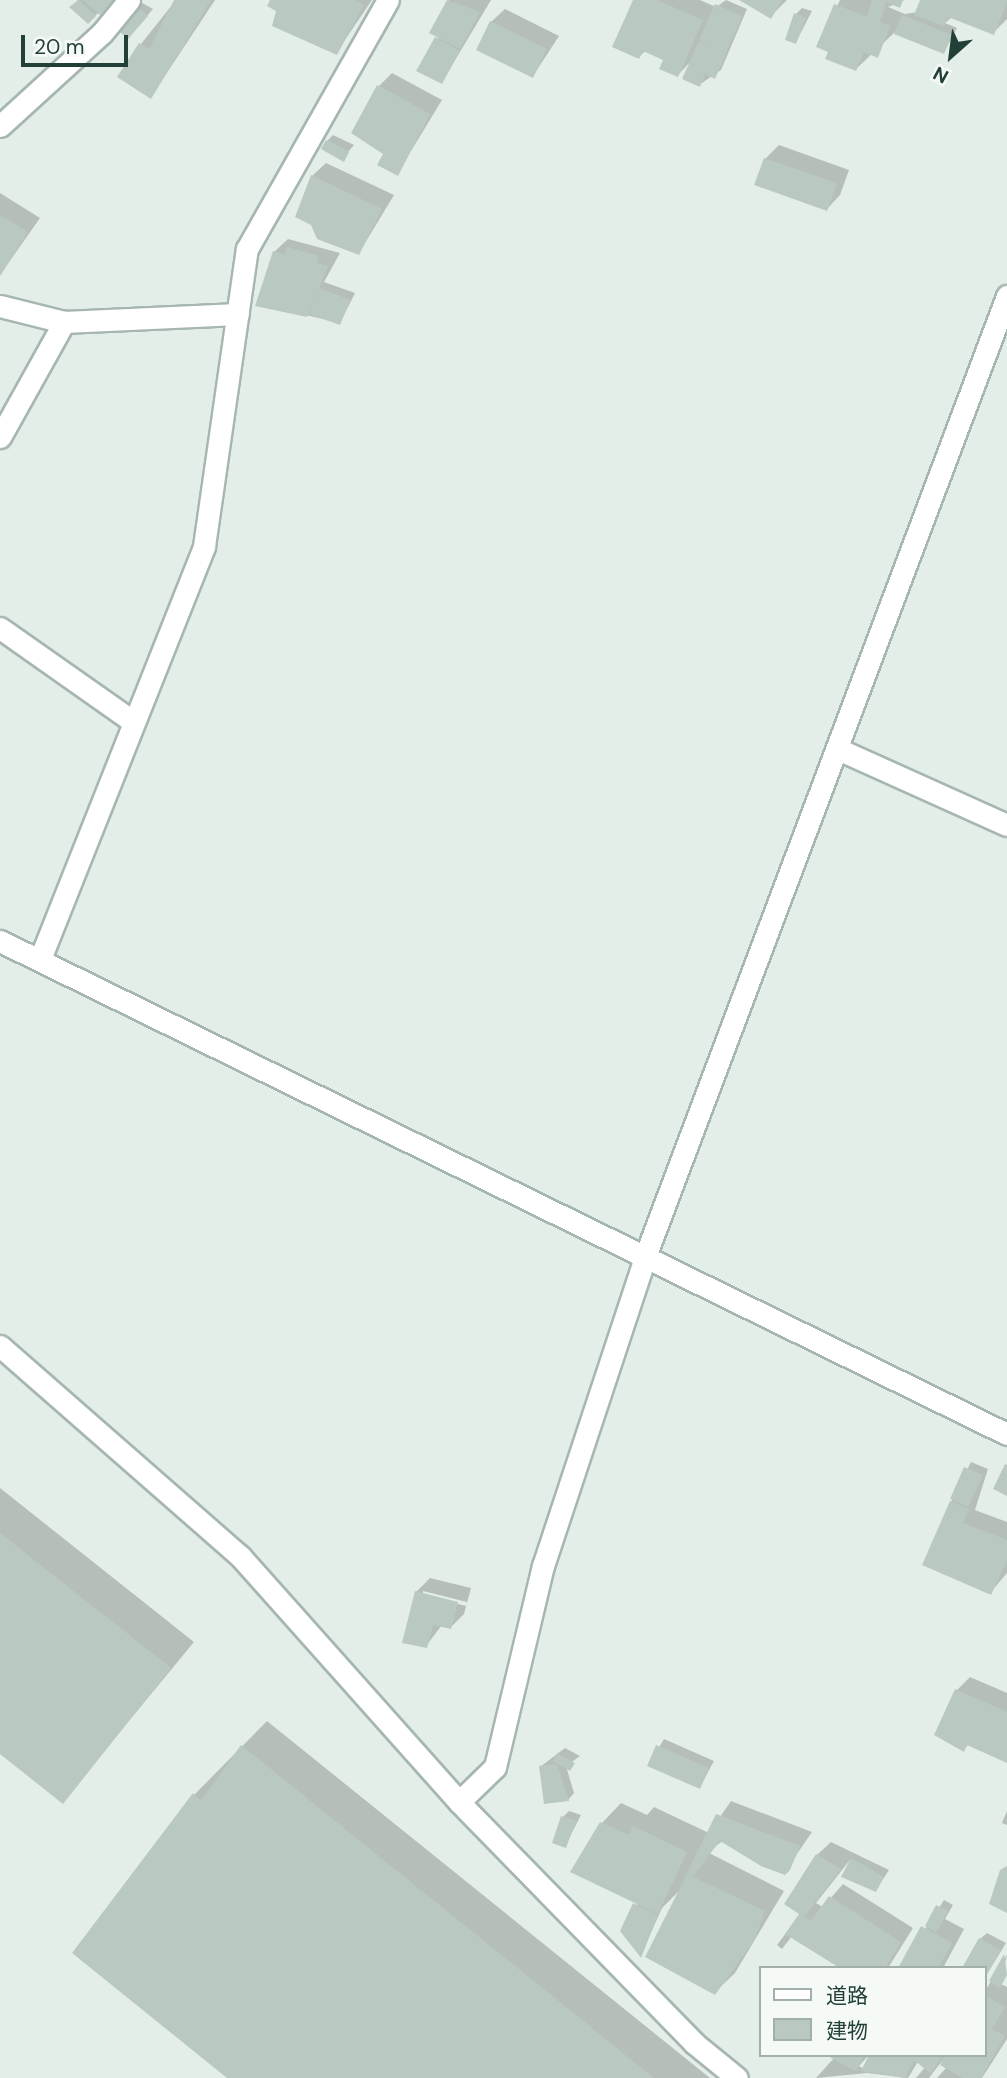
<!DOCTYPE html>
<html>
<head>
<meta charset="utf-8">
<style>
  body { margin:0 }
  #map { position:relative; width:1007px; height:2078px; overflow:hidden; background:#e4eee9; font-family:"DM Sans","Noto Sans JP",sans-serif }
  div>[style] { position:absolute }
  .shadow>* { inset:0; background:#0003 }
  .building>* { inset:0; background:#b9c9c2 }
  .roads { filter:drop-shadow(2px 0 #a6b6b0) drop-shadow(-2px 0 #a6b6b0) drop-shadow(0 2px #a6b6b0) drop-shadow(0 -2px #a6b6b0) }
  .minor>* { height:21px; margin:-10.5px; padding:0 10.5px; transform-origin:10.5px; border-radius:10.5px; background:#fff }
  span { translate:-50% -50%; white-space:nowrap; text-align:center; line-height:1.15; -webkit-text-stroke:7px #f5faf7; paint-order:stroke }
  .legend { position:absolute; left:759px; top:1966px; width:228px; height:91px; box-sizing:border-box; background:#f5faf7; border:2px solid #a1b0ab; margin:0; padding:9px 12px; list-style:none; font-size:21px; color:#234038 }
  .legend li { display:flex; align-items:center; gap:14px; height:35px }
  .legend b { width:35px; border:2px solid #a1b0ab }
  .north { position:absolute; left:916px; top:21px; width:70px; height:70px; -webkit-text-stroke:5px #f5faf7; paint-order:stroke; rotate:208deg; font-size:19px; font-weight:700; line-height:28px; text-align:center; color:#234038 }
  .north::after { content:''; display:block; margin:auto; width:24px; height:32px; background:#234038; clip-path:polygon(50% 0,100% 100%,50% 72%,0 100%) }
  .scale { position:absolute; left:21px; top:35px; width:107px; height:32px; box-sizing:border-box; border:4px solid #234038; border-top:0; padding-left:9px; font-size:21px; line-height:24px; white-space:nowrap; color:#234038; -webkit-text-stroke:5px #f5faf7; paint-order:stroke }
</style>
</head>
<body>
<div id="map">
  <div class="shadow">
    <i style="clip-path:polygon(78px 0,113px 0,88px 22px,71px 7px)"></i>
    <i style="clip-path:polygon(137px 0,153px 9px,134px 31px)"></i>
    <i style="clip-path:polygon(176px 0,215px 0,151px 97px,141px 44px)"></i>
    <i style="clip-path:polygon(272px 0,372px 0,336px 53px)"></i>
    <i style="clip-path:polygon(449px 0,491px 0,442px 82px,438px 36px,431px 32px)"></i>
    <i style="clip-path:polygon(635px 0,700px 0,716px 7px,726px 0,747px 9px,721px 70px,699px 85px,692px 60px,678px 75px,665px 59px,646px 50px,639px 57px)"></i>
    <i style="clip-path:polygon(743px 0,787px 0,771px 16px)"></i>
    <i style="clip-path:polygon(840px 0,905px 0,888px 7px,905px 14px,917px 12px,923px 0,1007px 0,1007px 19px,993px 33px,952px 17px,945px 23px,957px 28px,944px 52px,895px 32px,856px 69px,819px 46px)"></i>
    <i style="clip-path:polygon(802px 8px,812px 11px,796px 42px,796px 14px)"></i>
    <i style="clip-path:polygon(505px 9px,559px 36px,533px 76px,491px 22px)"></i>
    <i style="clip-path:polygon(392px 73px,442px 100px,397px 174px,379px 86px)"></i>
    <i style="clip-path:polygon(333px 135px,354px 145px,348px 152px,327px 141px)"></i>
    <i style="clip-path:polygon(779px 145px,849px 170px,840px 195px,827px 209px,765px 159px)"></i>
    <i style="clip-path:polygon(326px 163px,394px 195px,359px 253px,312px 176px)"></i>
    <i style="clip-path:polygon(0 193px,40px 218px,0 275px)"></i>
    <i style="clip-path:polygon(288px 239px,340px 253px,324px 282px,355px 293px,340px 323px,306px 315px,274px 252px)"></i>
    <i style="clip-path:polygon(971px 1462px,988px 1469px,975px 1510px,1007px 1522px,1007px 1573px,991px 1592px,951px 1502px)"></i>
    <i style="clip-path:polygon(0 1488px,194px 1642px,62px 1802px,0 1752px)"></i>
    <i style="clip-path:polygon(evenodd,430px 1578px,471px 1588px,464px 1614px,451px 1627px,442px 1625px,426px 1646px,416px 1592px,430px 1578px,423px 1591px,467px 1602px,466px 1606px,423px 1595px,423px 1591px)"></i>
    <i style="clip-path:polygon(970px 1677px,1007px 1693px,1007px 1761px,969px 1744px,963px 1750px,957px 1690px)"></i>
    <i style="clip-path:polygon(267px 1721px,710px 2078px,230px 2078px,75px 1953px,195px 1794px)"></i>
    <i style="clip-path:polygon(664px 1739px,714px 1761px,700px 1787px,649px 1765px)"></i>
    <i style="clip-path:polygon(565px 1748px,580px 1756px,566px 1766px,574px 1793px,568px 1800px,540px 1767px)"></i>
    <i style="clip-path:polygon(731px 1801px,812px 1832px,784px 1873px,723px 1841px,707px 1852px,784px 1891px,735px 1973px,715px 1992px,681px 1889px,662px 1908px,641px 1955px,637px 1902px,602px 1823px,621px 1803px,647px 1815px,654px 1807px,709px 1833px)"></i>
    <i style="clip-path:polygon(569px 1811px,581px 1815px,565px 1846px,563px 1817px)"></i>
    <i style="clip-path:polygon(1007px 1811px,1007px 1825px,1002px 1823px)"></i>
    <i style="clip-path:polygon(831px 1842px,889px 1870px,876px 1890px,850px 1860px,816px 1903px,823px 1907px,843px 1884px,913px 1928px,888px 1968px,841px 1968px,792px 1936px,782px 1949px,777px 1945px,801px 1913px,817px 1855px)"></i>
    <i style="clip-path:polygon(944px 1900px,953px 1905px,945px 1919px,964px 1929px,943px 1968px,900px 1968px)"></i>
    <i style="clip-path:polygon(987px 1933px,1006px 1943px,984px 1979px,980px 1939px)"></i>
    <i style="clip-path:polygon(1007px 1954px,1001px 1984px,1007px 1987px,1007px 2039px,982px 2078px,937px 2078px,947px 2067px,945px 2057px,929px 2078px,916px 2078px,927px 2065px,919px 2060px,908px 2078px,867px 2073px,816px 2078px,834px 2058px,829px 2055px,869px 2055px,859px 2066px,864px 2069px,870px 2055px,984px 2055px,984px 1993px)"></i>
  </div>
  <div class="building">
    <i style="clip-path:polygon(79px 0,96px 16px,88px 24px,69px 7px)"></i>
    <i style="clip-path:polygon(83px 0,114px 0,100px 15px)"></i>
    <i style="clip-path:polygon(174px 0,211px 0,151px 99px,117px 77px,139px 43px,149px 49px)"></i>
    <i style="clip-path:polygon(270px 0,355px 0,364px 5px,337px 55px,272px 26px,276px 11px,267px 6px)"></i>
    <i style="clip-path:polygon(447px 0,480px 12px,460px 49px,429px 33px)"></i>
    <i style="clip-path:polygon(633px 0,657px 0,703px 20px,678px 77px,659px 69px,663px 60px,643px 51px,639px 59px,612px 47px)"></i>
    <i style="clip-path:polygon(739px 0,782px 0,771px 19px)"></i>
    <i style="clip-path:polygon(872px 0,903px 0,900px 8px,886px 2px,880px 22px,890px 26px,878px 58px,864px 52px,856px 71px,825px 59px,828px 52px,816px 47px,834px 4px,867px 17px)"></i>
    <i style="clip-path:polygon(920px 0,1007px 0,1007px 2px,994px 35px,948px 17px,944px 26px,914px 15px)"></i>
    <i style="clip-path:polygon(132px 2px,148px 16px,128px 39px,112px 25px)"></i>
    <i style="clip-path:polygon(715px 4px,742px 16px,715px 79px,705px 74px,700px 87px,682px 79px,699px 41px,714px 46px,699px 40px)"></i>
    <i style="clip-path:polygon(794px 13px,806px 18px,796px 44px,785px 40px)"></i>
    <i style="clip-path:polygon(902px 15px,952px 35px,944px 54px,894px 34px)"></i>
    <i style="clip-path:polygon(490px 21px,547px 49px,533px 78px,476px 50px)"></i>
    <i style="clip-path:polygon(435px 37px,460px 51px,442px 84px,416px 71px)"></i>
    <i style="clip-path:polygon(377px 85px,430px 114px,398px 176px,377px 165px,383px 154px,351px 133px)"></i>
    <i style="clip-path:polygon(326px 140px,349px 152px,344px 162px,321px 149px)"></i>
    <i style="clip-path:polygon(764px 158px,837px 183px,827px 211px,754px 185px)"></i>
    <i style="clip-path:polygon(311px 175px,382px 209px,359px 255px,317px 239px,311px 225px,295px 217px)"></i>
    <i style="clip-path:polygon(0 215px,28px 232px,0 276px)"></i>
    <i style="clip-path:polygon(287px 247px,319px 256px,317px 263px,328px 266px,307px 317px,255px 306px,273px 251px,285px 255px)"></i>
    <i style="clip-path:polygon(319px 288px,350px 300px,340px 325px,309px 314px)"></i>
    <i style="clip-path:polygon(1005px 1464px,1007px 1465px,1007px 1496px,993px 1489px)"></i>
    <i style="clip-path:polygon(964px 1467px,983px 1475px,968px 1507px,950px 1499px)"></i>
    <i style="clip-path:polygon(950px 1501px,969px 1509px,963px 1523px,1007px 1540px,1007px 1560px,991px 1595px,922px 1565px)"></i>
    <i style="clip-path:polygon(0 1533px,171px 1668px,63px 1804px,0 1754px)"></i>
    <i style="clip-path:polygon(415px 1591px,458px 1602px,451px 1629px,433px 1625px,427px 1648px,402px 1643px)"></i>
    <i style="clip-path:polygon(955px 1689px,1007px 1712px,1007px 1763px,967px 1745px,964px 1752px,934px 1735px)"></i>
    <i style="clip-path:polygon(241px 1745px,654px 2078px,227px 2078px,72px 1953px,193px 1793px,201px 1801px)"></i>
    <i style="clip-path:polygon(656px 1745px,709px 1768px,700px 1789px,647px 1766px)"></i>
    <i style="clip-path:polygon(557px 1753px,575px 1763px,570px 1771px,553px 1761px)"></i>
    <i style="clip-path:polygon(557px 1764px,569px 1801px,544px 1804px,539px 1766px)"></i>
    <i style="clip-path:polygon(716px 1814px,800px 1846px,790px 1870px,785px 1875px,761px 1866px,720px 1841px,693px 1876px,687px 1873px)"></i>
    <i style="clip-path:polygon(561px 1816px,576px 1821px,566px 1848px,552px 1843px)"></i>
    <i style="clip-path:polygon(600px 1822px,629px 1835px,633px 1826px,687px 1852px,658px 1914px,570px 1872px)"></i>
    <i style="clip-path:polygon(816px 1854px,841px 1869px,804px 1917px,811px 1921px,829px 1896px,901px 1942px,885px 1968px,838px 1967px,785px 1934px,799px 1914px,784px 1904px)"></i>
    <i style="clip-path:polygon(851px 1858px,884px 1877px,876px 1892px,841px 1877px)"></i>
    <i style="clip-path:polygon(1007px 1866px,1007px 1913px,989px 1904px,1000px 1870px)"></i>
    <i style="clip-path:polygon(687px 1874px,765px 1911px,755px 1939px,715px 1995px,645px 1957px)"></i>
    <i style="clip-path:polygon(633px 1903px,658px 1915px,641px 1958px,620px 1931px)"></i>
    <i style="clip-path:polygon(936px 1905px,948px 1911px,936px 1933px,925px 1926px)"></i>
    <i style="clip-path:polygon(921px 1926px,952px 1943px,938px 1968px,898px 1968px)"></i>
    <i style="clip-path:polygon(979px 1938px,1001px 1950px,984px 1979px,984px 1968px,962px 1968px)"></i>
    <i style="clip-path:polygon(1004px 1954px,1007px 1975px,1000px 1988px,989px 1981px)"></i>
    <i style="clip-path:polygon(984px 1995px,1005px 2007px,992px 2029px,1005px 2036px,981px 2078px,962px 2078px,940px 2065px,945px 2055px,984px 2055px)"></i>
    <i style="clip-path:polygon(826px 2055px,864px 2055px,856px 2071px)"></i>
    <i style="clip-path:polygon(869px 2055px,942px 2055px,931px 2074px,914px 2060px,905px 2078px,861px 2071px)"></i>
  </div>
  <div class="roads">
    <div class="minor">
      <i style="left:0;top:126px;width:138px;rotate:-42.4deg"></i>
      <i style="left:102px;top:33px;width:43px;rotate:-50.7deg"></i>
      <i style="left:0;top:306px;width:66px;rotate:14deg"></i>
      <i style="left:64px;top:322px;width:174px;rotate:-2.6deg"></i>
      <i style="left:0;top:437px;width:132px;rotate:-60.9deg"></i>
      <i style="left:0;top:628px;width:160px;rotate:35.1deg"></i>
      <i style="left:840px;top:750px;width:183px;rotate:24.2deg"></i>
      <i style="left:0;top:941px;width:1121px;rotate:26.09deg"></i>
      <i style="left:40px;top:959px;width:444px;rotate:-68.3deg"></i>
      <i style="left:204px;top:546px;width:300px;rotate:-81.8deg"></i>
      <i style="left:247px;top:249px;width:286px;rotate:-60.5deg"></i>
      <i style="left:0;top:1346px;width:319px;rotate:41.2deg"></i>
      <i style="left:240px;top:1556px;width:329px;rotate:48.3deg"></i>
      <i style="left:459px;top:1802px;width:337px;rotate:45.7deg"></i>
      <i style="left:694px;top:2043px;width:55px;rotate:39.1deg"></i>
      <i style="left:459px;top:1802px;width:50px;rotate:-44.2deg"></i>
      <i style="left:495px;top:1767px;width:207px;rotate:-76.6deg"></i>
      <i style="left:543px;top:1566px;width:329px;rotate:-71.7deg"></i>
      <i style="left:646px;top:1254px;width:1024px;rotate:-69.35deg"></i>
    </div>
  </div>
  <ul class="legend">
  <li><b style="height:9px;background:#fff"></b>道路</li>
  <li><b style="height:19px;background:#b9c9c2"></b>建物</li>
  </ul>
  <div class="north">N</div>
  <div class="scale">20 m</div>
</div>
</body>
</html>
